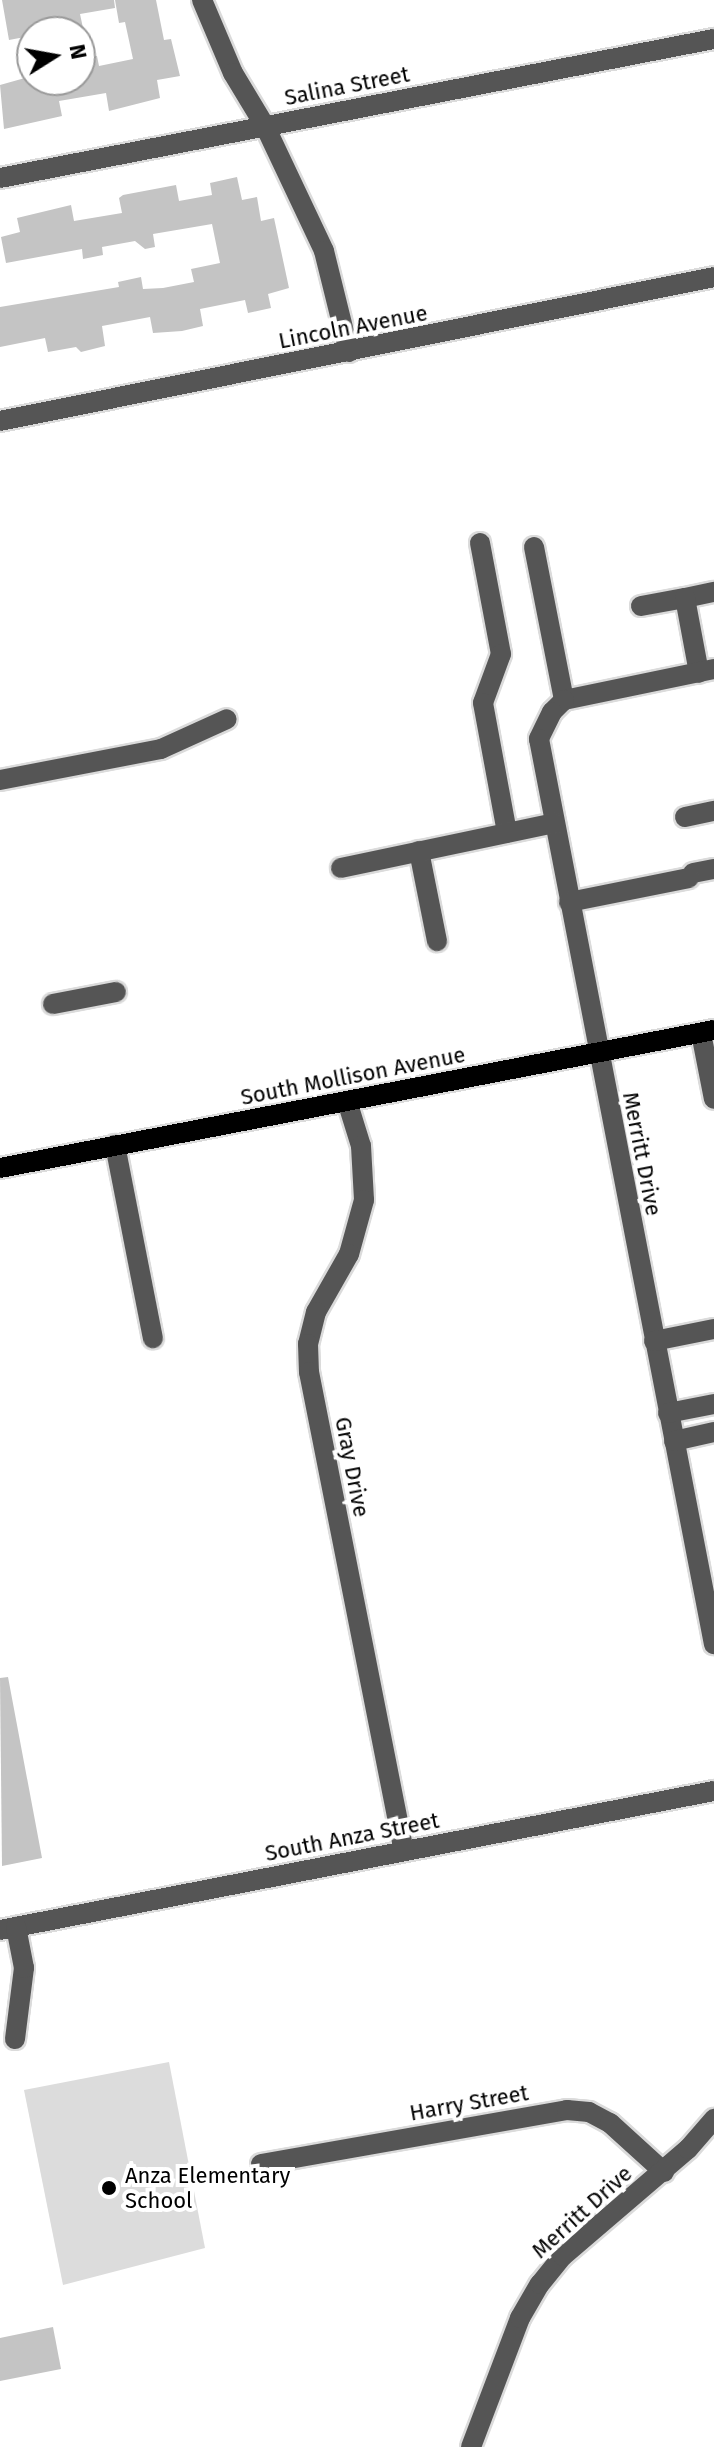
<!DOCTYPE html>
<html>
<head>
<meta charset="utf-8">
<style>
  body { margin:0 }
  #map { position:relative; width:714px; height:2447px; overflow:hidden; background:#fff; font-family:"Fira Sans",sans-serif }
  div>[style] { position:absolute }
  .green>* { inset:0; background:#dcdcdc }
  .building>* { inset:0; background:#c4c4c4 }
  .roads { filter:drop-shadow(2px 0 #dbdbdb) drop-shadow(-2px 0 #dbdbdb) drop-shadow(0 2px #dbdbdb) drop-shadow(0 -2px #dbdbdb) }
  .minor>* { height:20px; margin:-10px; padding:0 10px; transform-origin:10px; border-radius:10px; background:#555 }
  .major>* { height:20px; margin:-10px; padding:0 10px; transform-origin:10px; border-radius:10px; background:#000 }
  .dots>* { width:22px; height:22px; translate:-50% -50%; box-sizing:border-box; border:4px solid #fff; border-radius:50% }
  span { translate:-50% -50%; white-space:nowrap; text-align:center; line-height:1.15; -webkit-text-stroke:8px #fff; paint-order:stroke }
  .street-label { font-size:22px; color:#000 }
  .poi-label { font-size:22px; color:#000 }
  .left { translate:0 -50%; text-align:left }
  .north { position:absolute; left:16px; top:16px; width:80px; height:80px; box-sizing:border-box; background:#fff; border:2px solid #999; border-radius:50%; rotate:79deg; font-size:22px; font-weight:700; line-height:32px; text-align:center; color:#000 }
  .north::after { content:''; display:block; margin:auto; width:28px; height:36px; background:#000; clip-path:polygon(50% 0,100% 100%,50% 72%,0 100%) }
</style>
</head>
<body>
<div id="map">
  <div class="green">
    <i style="clip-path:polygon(169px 2062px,205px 2248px,63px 2285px,24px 2090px)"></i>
  </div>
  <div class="building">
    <i style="clip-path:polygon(2px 0,114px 0,115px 8px,80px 14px,83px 28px,29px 32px,30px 36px,9px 40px)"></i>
    <i style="clip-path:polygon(115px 0,156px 0,164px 40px,171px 39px,180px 76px,157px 80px,160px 98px,109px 111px,106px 93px,59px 101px,62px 116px,4px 129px,0 85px,32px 76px,32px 80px,80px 80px,80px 58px,97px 56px,99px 66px,133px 59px,125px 22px,119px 23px)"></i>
    <i style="clip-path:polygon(237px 177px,242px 200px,257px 197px,261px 221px,274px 218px,289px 288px,268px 294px,271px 308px,248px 313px,245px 300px,200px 309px,203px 326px,182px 331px,153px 333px,150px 317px,102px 326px,105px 346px,81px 352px,76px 347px,48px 352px,45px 338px,0 347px,0 307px,119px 287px,118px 282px,141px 277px,143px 289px,163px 288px,194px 282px,191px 269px,220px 263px,212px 224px,153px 234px,155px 247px,145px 249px,135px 241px,102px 247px,103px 255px,83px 259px,82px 249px,6px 263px,1px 237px,20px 232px,17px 218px,71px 205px,74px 221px,122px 213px,119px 198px,123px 195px,176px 185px,179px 201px,212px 195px,210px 183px)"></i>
    <i style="clip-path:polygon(8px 1677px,42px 1858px,2px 1866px,0 1678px)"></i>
    <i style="clip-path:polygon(53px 2327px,61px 2369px,0 2381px,0 2338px)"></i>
  </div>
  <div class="roads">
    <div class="minor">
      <i style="left:202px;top:0;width:79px;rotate:67deg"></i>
      <i style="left:233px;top:73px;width:62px;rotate:58.9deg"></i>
      <i style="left:265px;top:126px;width:138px;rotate:64.7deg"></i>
      <i style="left:324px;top:251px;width:104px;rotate:76.1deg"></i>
      <i style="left:0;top:178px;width:727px;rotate:-11.02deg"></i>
      <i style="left:0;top:421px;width:728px;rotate:-11.4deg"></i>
      <i style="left:480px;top:543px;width:113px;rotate:79.3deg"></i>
      <i style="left:501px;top:654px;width:52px;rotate:110.2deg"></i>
      <i style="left:483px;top:703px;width:132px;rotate:79.5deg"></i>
      <i style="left:534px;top:547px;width:156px;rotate:78.9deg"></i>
      <i style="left:685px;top:598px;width:30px;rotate:-12deg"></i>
      <i style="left:641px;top:606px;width:45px;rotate:-10.3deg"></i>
      <i style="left:685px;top:598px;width:76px;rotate:79.4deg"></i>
      <i style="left:714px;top:669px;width:153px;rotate:168.3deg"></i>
      <i style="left:564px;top:700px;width:17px;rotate:135deg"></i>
      <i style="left:552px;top:712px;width:30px;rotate:116deg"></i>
      <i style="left:539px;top:739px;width:922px;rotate:79.06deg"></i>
      <i style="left:0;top:780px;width:164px;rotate:-10.9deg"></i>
      <i style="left:161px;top:749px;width:72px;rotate:-24.4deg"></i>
      <i style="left:685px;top:817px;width:30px;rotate:-12deg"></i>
      <i style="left:419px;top:851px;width:92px;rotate:78.7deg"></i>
      <i style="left:341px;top:868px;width:218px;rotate:-11.9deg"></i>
      <i style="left:693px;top:873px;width:21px;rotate:-11deg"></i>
      <i style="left:569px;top:902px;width:122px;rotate:-11.3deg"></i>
      <i style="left:53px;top:1004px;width:64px;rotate:-10.8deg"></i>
      <i style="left:701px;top:1033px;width:67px;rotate:78.9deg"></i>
      <i style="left:347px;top:1101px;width:47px;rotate:72.7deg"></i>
      <i style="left:361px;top:1146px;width:54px;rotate:86.8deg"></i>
      <i style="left:364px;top:1200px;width:56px;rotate:105.5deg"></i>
      <i style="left:349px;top:1254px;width:67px;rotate:119.6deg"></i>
      <i style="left:316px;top:1312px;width:33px;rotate:104deg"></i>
      <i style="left:308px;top:1344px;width:28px;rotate:88deg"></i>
      <i style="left:309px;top:1372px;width:488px;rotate:78.8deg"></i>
      <i style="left:115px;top:1145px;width:197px;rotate:78.9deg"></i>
      <i style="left:654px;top:1341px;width:61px;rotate:-11.3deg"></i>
      <i style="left:668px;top:1413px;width:47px;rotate:-11.1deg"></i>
      <i style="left:674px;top:1441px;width:41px;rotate:-12.7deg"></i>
      <i style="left:0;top:1930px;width:727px;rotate:-11.02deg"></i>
      <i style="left:15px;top:2039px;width:72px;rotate:-82.8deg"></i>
      <i style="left:24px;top:1968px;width:42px;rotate:-101deg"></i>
      <i style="left:261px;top:2164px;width:311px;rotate:-10deg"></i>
      <i style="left:567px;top:2110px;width:22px;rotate:5deg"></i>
      <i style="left:589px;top:2112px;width:24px;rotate:28deg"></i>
      <i style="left:610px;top:2123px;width:73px;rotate:42.2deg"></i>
      <i style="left:471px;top:2447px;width:138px;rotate:-69.2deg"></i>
      <i style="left:520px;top:2318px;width:39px;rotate:-60deg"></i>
      <i style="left:540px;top:2284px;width:36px;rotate:-51deg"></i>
      <i style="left:563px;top:2256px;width:165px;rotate:-40.6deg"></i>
      <i style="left:688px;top:2149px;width:40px;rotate:-49deg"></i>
    </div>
    <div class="major">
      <i style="left:0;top:1168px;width:727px;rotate:-10.94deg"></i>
    </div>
  </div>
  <div class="dots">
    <i style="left:109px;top:2188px;background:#000"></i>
  </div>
  <div class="street-label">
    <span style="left:347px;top:86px;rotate:-11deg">Salina Street</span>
    <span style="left:353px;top:327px;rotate:-11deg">Lincoln Avenue</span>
    <span style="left:353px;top:1076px;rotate:-11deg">South Mollison Avenue</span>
    <span style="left:642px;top:1154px;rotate:79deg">Merritt Drive</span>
    <span style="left:352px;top:1467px;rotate:79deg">Gray Drive</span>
    <span style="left:352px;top:1837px;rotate:-11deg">South Anza Street</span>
    <span style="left:469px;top:2103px;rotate:-10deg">Harry Street</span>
    <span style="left:582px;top:2212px;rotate:-42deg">Merritt Drive</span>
  </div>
  <div class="poi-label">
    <span class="left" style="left:125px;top:2188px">Anza Elementary<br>School</span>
  </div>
  <div class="north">N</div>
</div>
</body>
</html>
